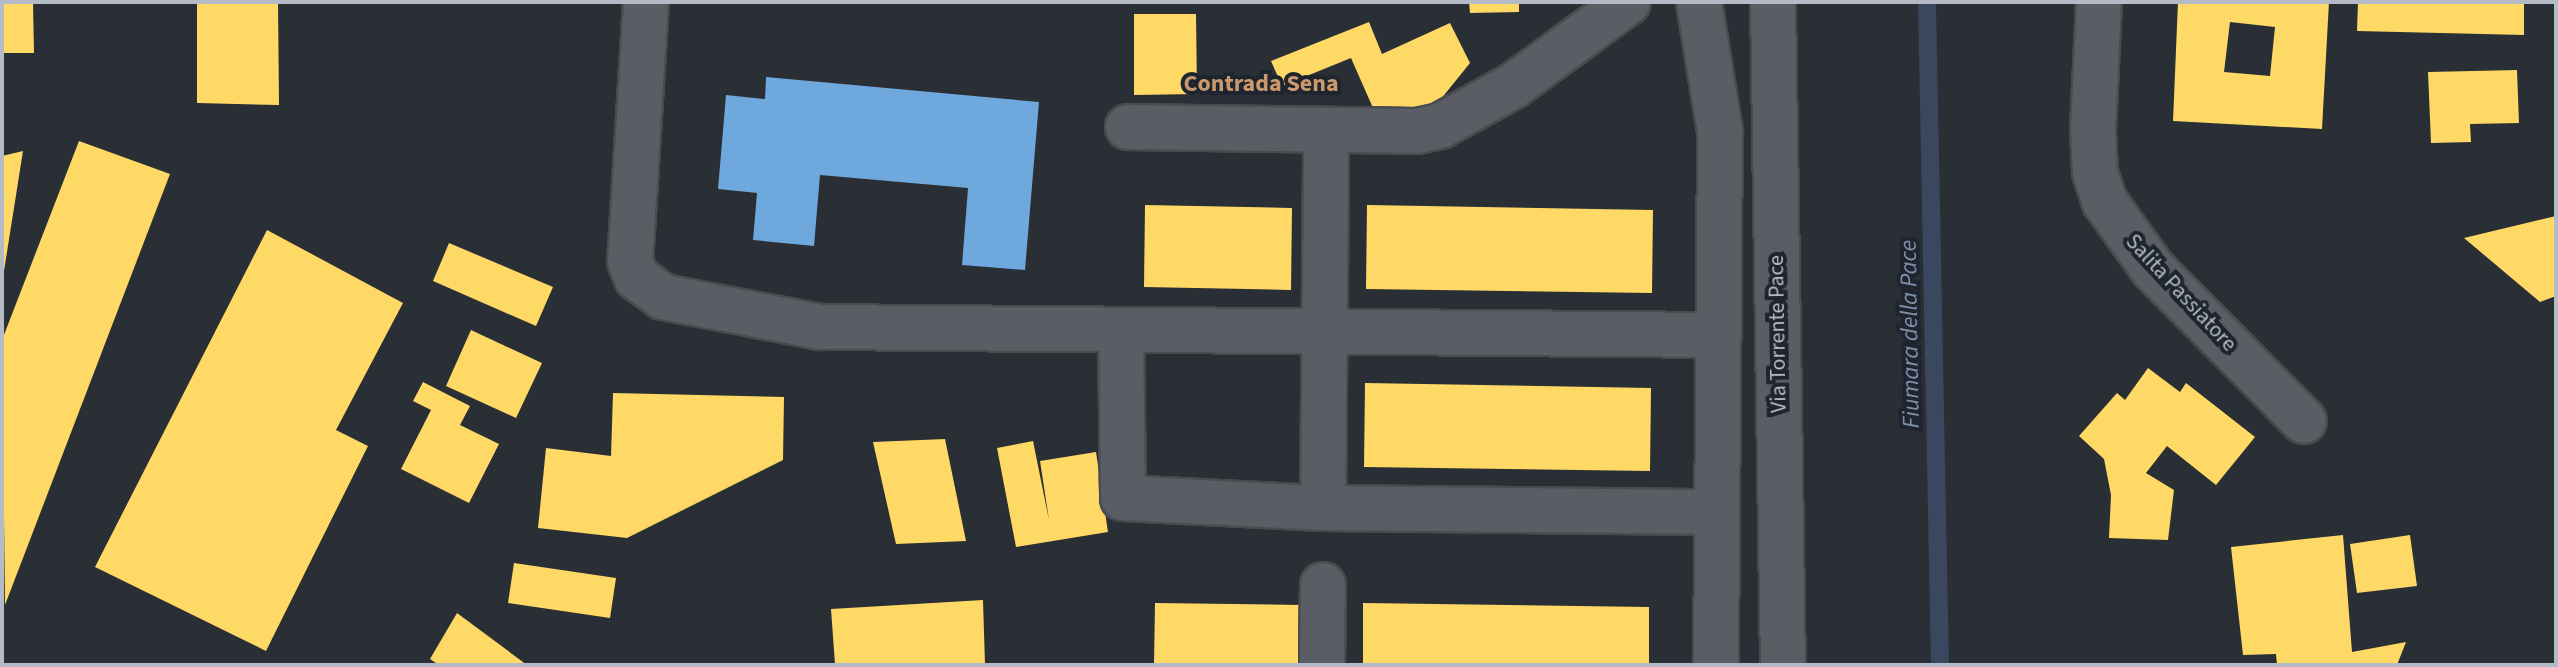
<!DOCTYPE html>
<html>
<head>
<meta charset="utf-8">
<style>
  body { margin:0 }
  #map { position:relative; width:2558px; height:667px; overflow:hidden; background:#2a2e35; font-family:"Source Sans 3",sans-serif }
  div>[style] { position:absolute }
  .homes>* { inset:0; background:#ffd966 }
  .schools>* { inset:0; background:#6fa8dc }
  .stream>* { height:18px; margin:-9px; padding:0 9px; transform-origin:9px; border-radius:9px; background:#3b475e }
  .roads { filter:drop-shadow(2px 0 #484b4f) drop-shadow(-2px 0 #484b4f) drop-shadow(0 2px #484b4f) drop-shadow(0 -2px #484b4f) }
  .minor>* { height:44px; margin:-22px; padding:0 22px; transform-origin:22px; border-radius:22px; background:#5a5d64 }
  .tertiary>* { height:44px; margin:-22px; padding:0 22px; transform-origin:22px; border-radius:22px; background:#5a5d64 }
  span { translate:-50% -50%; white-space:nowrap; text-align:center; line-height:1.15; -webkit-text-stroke:8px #1e252f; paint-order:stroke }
  .street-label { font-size:22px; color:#b5bbc6 }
  .neighbourhood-label { font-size:24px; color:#ca986c; font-weight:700 }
  .water-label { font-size:24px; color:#7f90ab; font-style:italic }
  .frame { position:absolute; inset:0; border:4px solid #b5bbc6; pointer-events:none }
</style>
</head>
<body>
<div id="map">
  <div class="homes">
    <i style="clip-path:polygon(2px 2px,33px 2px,34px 53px,2px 53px)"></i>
    <i style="clip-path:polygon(197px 2px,278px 2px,279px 105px,197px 103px)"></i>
    <i style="clip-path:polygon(1469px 2px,1519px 2px,1519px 12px,1470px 13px)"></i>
    <i style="clip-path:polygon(evenodd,2178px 2px,2329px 2px,2322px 129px,2173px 121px,2178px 2px,2230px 22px,2275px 27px,2270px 76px,2224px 72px,2230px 22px)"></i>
    <i style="clip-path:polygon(2358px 2px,2524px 2px,2524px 35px,2357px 31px)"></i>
    <i style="clip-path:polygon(1134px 14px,1196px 14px,1197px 94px,1134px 95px)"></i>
    <i style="clip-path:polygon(1369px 22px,1382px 54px,1450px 23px,1470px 63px,1428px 115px,1373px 108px,1351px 58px,1282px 86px,1271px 61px)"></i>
    <i style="clip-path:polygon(2517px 70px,2519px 123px,2470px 124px,2471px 142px,2431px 143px,2428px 72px)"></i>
    <i style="clip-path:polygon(79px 141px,170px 174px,5px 605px,2px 340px)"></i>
    <i style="clip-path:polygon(23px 151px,4px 271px,2px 271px,2px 156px)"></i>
    <i style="clip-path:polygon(1145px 205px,1292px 208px,1291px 290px,1144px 287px)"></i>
    <i style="clip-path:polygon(1367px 205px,1653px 210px,1652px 293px,1366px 289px)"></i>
    <i style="clip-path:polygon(2556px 216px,2556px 296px,2540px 302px,2464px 238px)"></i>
    <i style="clip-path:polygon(267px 230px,403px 303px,336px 430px,368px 446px,266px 651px,95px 567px)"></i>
    <i style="clip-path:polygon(449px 243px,553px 287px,536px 326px,433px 281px)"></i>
    <i style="clip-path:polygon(471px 330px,542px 363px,516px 418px,446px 386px)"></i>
    <i style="clip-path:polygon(2148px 368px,2180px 392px,2186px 383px,2255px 437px,2216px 485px,2167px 446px,2146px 473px,2174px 490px,2168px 540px,2109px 538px,2111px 495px,2104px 459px,2079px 436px,2117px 393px,2125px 400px)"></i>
    <i style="clip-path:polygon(423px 382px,470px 406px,460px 425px,499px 444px,469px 503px,401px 469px,431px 410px,413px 401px)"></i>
    <i style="clip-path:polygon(1365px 383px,1651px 388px,1650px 471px,1364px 467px)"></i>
    <i style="clip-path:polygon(613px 393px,784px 397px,783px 460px,627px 538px,538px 528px,546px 448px,611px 456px)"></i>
    <i style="clip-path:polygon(945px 439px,966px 541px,896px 544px,873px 442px)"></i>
    <i style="clip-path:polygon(1033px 441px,1049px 520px,1040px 461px,1096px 452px,1108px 532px,1016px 547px,997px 448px)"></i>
    <i style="clip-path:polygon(2343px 535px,2352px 652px,2406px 642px,2397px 665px,2277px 665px,2276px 654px,2243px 655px,2231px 547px)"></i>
    <i style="clip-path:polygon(2410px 535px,2417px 586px,2357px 593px,2350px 544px)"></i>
    <i style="clip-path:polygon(514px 563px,616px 578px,610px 618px,508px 603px)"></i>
    <i style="clip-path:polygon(983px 600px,985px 665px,835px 664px,831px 609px)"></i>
    <i style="clip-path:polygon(1155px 603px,1301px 605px,1301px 665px,1154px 665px)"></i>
    <i style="clip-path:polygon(1363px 603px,1649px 607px,1649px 665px,1363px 665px)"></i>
    <i style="clip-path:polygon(457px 613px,527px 665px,439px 665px,430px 659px)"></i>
  </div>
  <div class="schools">
    <i style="clip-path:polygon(766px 77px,1039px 102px,1025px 270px,962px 265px,968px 188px,820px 175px,814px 246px,753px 240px,757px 193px,718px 189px,726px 95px,765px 99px)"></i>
  </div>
  <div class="stream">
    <i style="left:1927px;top:2px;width:663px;rotate:88.88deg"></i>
  </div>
  <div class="roads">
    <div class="minor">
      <i style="left:646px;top:2px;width:259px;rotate:93.5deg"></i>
      <i style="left:630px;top:261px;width:18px;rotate:68deg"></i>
      <i style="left:637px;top:278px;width:32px;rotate:36deg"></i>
      <i style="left:663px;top:297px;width:160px;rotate:10.8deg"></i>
      <i style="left:820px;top:327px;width:899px;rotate:0.51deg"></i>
      <i style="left:1699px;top:2px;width:132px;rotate:80.8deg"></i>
      <i style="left:1720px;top:132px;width:533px;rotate:90.43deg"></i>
      <i style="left:2099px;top:2px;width:129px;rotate:92.7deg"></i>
      <i style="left:2093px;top:131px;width:41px;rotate:87.2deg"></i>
      <i style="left:2095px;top:172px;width:32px;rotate:72deg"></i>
      <i style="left:2105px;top:202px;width:82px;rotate:54.4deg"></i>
      <i style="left:2153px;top:269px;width:214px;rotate:45.2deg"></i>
      <i style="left:1128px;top:127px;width:289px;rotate:0.8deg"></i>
      <i style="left:1417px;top:131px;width:24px;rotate:-12deg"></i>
      <i style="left:1440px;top:126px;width:83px;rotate:-28.7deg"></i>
      <i style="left:1513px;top:86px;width:142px;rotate:-36.1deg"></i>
      <i style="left:1121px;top:330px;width:168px;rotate:89.3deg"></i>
      <i style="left:1123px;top:498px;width:200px;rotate:2.9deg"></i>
      <i style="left:1323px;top:508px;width:394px;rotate:0.6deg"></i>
      <i style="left:1323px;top:508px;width:378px;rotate:-89.5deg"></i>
      <i style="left:1322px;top:665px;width:80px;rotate:-89.3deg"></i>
    </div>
    <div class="tertiary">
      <i style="left:1773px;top:2px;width:663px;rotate:89.14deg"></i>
    </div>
  </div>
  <div class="street-label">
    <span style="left:2181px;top:293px;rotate:47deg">Salita Passiatore</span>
    <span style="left:1778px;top:334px;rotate:-91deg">Via Torrente Pace</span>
  </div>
  <div class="neighbourhood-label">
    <span style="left:1261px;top:84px">Contrada Sena</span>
  </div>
  <div class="water-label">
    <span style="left:1910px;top:334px;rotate:-91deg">Fiumara della Pace</span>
  </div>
  <div class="frame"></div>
</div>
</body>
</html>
